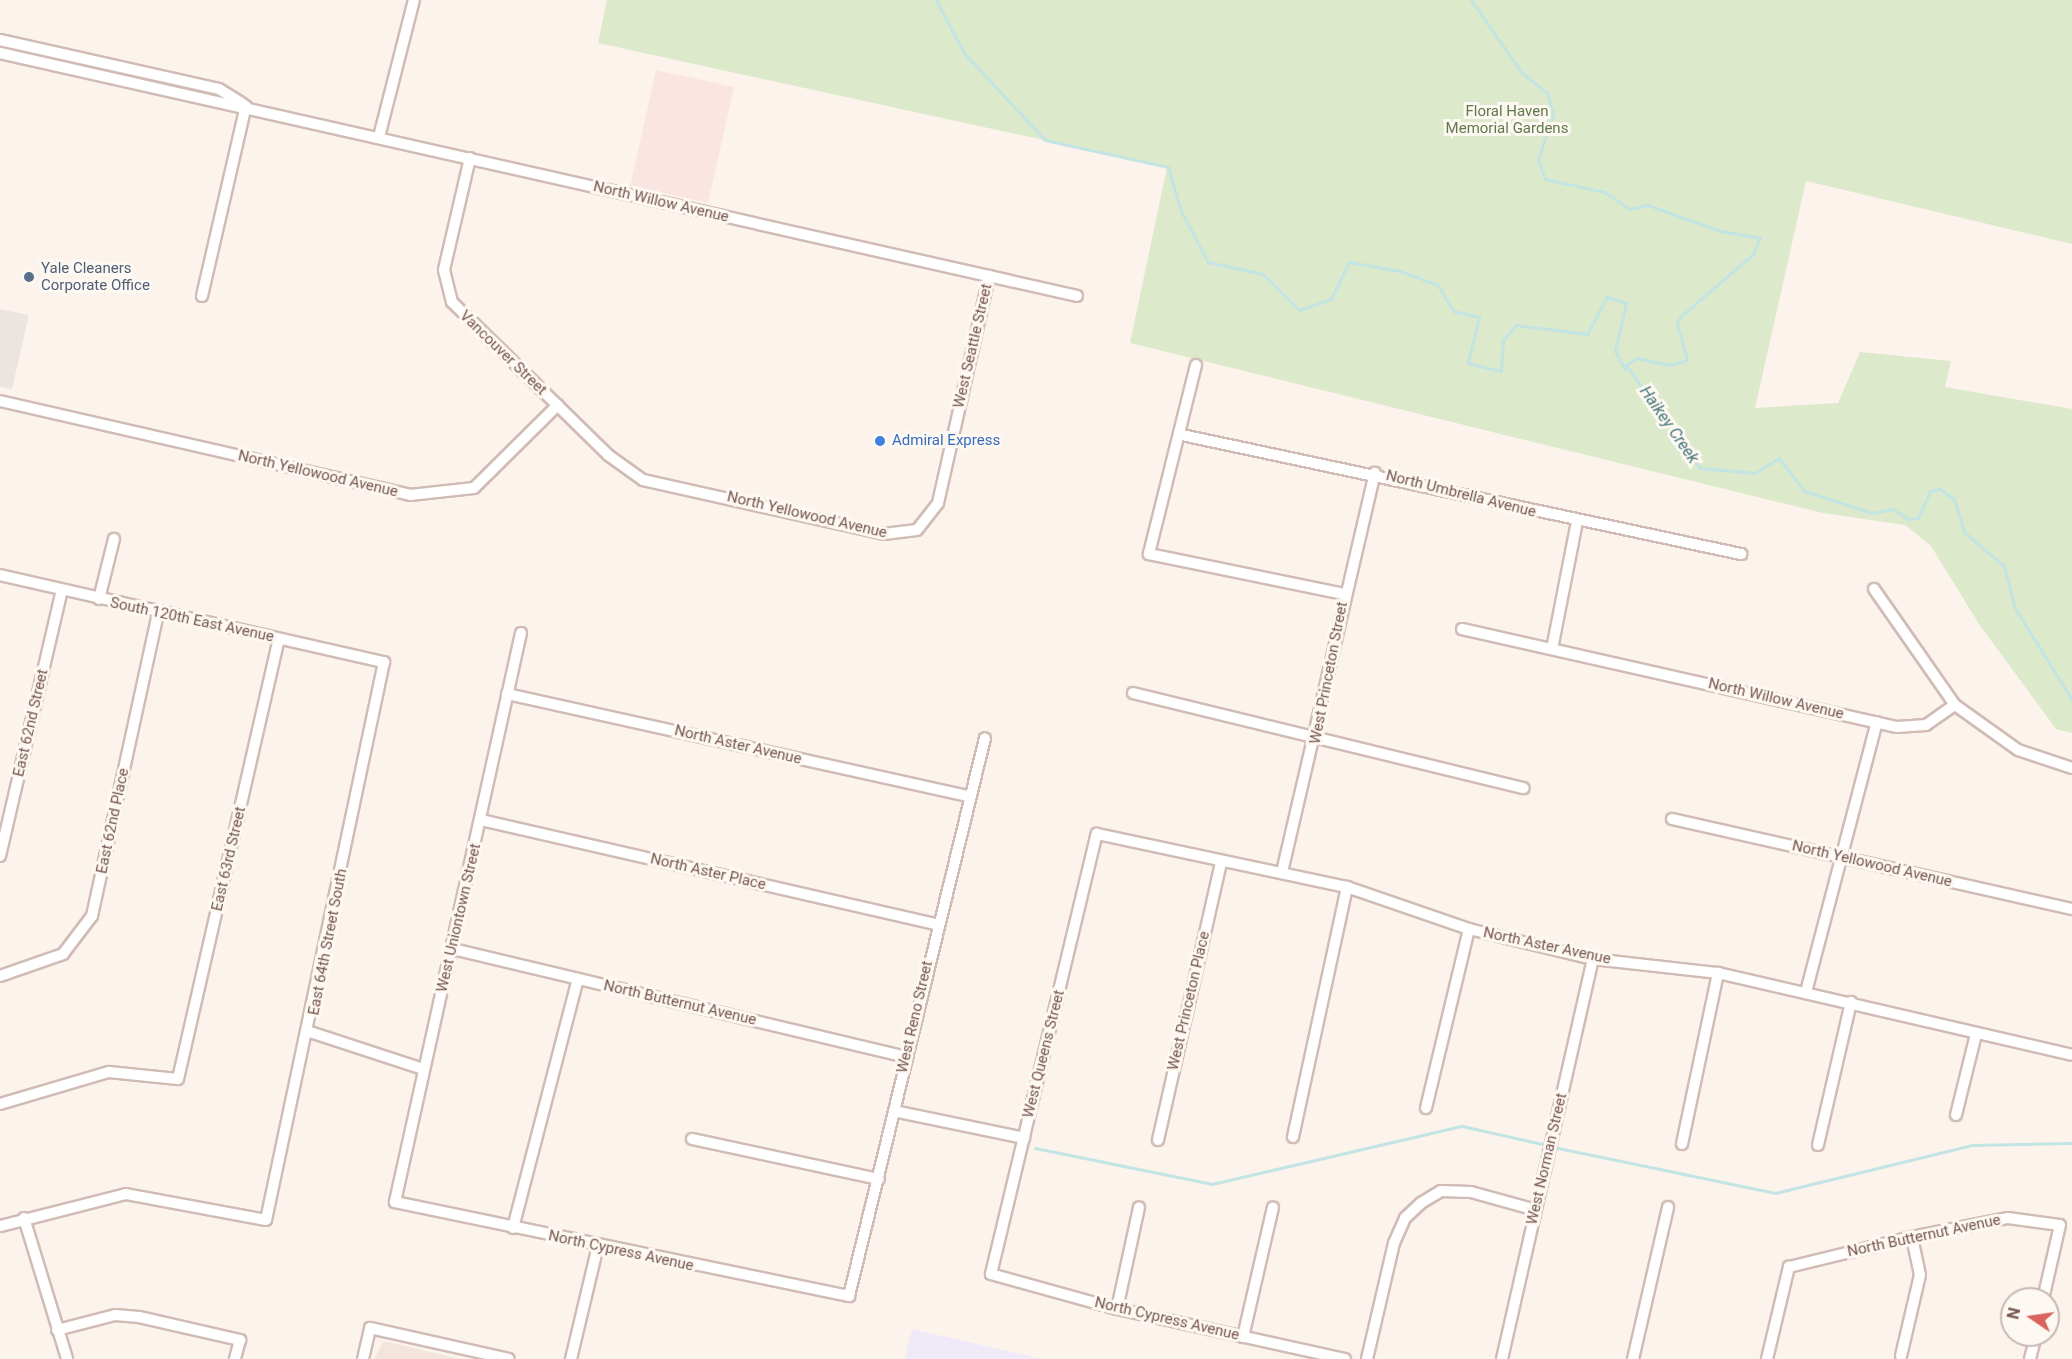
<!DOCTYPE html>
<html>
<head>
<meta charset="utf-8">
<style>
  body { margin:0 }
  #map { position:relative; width:2072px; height:1359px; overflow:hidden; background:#fcf3ed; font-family:Roboto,sans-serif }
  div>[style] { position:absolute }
  .residential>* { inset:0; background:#f3e4dc }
  .commercial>* { inset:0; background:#fbe5e2 }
  .industrial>* { inset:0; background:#ece4e1 }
  .education>* { inset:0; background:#f0e9f8 }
  .green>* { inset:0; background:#dde9cb }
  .stream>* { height:3px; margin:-1.5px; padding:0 1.5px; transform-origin:1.5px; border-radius:1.5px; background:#c2e4e3 }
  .roads { filter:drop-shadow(2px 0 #d0bcb5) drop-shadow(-2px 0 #d0bcb5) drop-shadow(0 2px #d0bcb5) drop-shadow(0 -2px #d0bcb5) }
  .minor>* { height:10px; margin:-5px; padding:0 5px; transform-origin:5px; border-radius:5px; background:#fff }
  .dots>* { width:16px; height:16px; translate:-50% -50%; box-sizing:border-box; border:3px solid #fef8f3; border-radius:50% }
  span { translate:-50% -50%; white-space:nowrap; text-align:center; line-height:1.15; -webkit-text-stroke:6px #fef8f3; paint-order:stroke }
  .park-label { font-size:15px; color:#607a49 }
  .street-label { font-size:15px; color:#765750 }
  .service-label { font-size:15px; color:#4e5e75 }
  .left { translate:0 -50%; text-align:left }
  .shop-label { font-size:15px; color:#366cbe }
  .water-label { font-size:16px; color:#457978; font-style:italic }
  .north { position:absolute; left:2000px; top:1287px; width:60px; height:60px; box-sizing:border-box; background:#fef8f3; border:2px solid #c8b8b2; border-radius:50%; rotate:283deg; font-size:16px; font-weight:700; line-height:24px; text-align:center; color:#765750 }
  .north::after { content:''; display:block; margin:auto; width:21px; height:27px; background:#db635d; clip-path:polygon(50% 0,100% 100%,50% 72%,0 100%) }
</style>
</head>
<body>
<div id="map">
  <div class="residential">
    <i style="clip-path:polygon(383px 1342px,388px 1342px,460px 1359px,374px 1359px)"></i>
  </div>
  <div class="commercial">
    <i style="clip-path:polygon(656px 70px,734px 87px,708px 203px,630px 186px)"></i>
  </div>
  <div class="industrial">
    <i style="clip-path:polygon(0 309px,29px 315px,12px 389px,0 387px)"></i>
  </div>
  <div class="education">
    <i style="clip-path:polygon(912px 1329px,1042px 1359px,905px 1359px)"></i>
  </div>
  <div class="green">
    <i style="clip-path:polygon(607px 0,2072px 0,2072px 244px,1806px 181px,1755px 408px,1838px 403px,1860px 352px,1951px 361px,1945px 387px,2072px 409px,2072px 733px,2056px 729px,1979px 624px,1931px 546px,1905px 525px,1823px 513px,1130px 343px,1167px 167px,598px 43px)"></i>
  </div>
  <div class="stream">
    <i style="left:936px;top:0;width:60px;rotate:62.2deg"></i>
    <i style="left:964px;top:53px;width:119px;rotate:47deg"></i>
    <i style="left:1045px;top:140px;width:126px;rotate:12.4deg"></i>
    <i style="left:1168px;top:167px;width:46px;rotate:73.5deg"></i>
    <i style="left:1181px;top:211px;width:58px;rotate:62.1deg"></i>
    <i style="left:1208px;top:262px;width:56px;rotate:12.3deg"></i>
    <i style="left:1263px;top:274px;width:51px;rotate:45deg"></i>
    <i style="left:1299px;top:310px;width:34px;rotate:-19deg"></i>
    <i style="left:1331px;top:299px;width:41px;rotate:-64.1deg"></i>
    <i style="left:1349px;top:262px;width:52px;rotate:10deg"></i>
    <i style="left:1400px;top:271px;width:40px;rotate:20.2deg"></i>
    <i style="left:1438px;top:285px;width:30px;rotate:60deg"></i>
    <i style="left:1453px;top:311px;width:27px;rotate:13deg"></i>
    <i style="left:1479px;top:317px;width:47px;rotate:103.4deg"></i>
    <i style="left:1468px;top:363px;width:34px;rotate:14deg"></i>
    <i style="left:1501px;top:371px;width:31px;rotate:-86deg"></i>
    <i style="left:1503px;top:340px;width:20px;rotate:-49deg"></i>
    <i style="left:1516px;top:325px;width:72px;rotate:7.2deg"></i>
    <i style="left:1587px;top:334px;width:42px;rotate:-61.6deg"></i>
    <i style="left:1607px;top:297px;width:20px;rotate:18deg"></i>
    <i style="left:1626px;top:303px;width:49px;rotate:102.9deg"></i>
    <i style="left:1615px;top:351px;width:21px;rotate:62deg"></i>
    <i style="left:1471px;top:0;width:89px;rotate:55.1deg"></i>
    <i style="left:1522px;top:73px;width:32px;rotate:39deg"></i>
    <i style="left:1547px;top:93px;width:22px;rotate:74deg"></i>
    <i style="left:1553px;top:114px;width:48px;rotate:108.1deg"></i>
    <i style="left:1538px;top:160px;width:20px;rotate:70deg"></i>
    <i style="left:1545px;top:179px;width:60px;rotate:12.4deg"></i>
    <i style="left:1604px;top:192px;width:31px;rotate:33deg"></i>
    <i style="left:1630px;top:209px;width:18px;rotate:-13deg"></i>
    <i style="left:1648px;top:205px;width:77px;rotate:19.9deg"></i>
    <i style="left:1720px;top:231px;width:41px;rotate:9.9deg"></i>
    <i style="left:1760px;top:238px;width:19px;rotate:115deg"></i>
    <i style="left:1752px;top:255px;width:95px;rotate:139.3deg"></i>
    <i style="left:1680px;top:317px;width:8px;rotate:113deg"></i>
    <i style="left:1677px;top:324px;width:37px;rotate:74deg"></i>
    <i style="left:1687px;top:360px;width:18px;rotate:164deg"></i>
    <i style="left:1670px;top:365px;width:34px;rotate:-168deg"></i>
    <i style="left:1637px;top:358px;width:13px;rotate:148deg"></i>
    <i style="left:1626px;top:365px;width:127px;rotate:54.3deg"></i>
    <i style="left:1700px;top:468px;width:55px;rotate:5.2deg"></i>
    <i style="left:1755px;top:473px;width:28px;rotate:-32deg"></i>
    <i style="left:1779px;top:458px;width:41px;rotate:52.9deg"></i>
    <i style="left:1804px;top:491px;width:71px;rotate:17.9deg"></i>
    <i style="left:1872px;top:513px;width:21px;rotate:-11deg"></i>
    <i style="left:1893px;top:509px;width:18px;rotate:34deg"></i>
    <i style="left:1908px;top:519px;width:10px;rotate:-6deg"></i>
    <i style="left:1918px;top:518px;width:30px;rotate:-66deg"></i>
    <i style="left:1930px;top:491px;width:10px;rotate:-11deg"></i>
    <i style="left:1940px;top:489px;width:17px;rotate:36deg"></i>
    <i style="left:1954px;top:499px;width:34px;rotate:73deg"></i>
    <i style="left:1964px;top:532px;width:52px;rotate:40.4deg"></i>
    <i style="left:2004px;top:566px;width:43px;rotate:75.3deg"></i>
    <i style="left:2015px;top:608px;width:108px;rotate:58.2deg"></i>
    <i style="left:1035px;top:1148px;width:181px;rotate:11.5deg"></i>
    <i style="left:1212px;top:1184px;width:257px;rotate:-13.1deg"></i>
    <i style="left:1462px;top:1126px;width:82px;rotate:12.7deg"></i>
    <i style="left:1558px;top:1148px;width:222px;rotate:11.7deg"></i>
    <i style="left:1775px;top:1193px;width:203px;rotate:-13.7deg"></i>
    <i style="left:1972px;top:1145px;width:100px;rotate:-1.1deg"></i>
  </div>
  <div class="roads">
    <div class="minor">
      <i style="left:0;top:40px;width:224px;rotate:12.6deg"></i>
      <i style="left:219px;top:89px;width:28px;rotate:32deg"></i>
      <i style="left:0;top:53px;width:1104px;rotate:12.71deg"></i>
      <i style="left:379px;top:137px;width:141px;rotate:-75.7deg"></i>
      <i style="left:470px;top:158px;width:115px;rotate:103.1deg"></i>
      <i style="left:444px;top:270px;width:33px;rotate:76deg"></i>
      <i style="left:452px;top:302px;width:219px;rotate:44.4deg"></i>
      <i style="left:608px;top:455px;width:43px;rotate:35.5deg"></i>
      <i style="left:643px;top:480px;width:247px;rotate:12.6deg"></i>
      <i style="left:884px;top:534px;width:33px;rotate:-7deg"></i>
      <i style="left:917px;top:530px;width:34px;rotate:-52deg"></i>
      <i style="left:938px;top:503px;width:233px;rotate:-77.3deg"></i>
      <i style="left:202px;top:296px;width:195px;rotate:-77deg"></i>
      <i style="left:1196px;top:365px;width:195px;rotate:104deg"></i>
      <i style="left:1149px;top:554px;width:199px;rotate:11.6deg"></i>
      <i style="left:0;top:401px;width:421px;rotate:12.9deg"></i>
      <i style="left:410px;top:495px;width:64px;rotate:-6.2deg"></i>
      <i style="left:474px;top:488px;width:118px;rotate:-44.7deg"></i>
      <i style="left:1182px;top:435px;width:572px;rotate:12.02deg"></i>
      <i style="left:0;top:575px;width:394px;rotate:12.8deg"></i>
      <i style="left:384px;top:662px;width:570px;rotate:101.94deg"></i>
      <i style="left:266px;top:1220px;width:142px;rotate:-169.5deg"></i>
      <i style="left:126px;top:1194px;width:130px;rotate:165.7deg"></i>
      <i style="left:1874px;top:589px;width:141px;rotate:55.1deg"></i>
      <i style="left:1955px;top:705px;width:77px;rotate:35.5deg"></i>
      <i style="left:2018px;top:750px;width:57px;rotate:18.4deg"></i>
      <i style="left:99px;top:599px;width:62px;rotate:-76deg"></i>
      <i style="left:1462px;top:629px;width:446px;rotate:12.7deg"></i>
      <i style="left:1897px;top:727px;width:29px;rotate:-4deg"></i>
      <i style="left:1926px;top:725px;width:35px;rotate:-35deg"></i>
      <i style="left:521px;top:633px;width:583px;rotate:102.49deg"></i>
      <i style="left:395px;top:1202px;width:464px;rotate:11.7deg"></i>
      <i style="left:849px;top:1296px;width:574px;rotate:-76.3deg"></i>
      <i style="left:1552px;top:649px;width:129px;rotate:-78.9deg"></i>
      <i style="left:1133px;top:693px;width:402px;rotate:13.7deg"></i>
      <i style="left:507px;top:694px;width:472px;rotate:12.5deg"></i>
      <i style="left:1672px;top:819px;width:410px;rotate:12.7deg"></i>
      <i style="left:481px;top:820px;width:467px;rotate:12.9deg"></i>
      <i style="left:0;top:856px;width:273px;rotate:-76.9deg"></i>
      <i style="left:1282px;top:872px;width:410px;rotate:-76.9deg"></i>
      <i style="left:453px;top:949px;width:466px;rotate:13.4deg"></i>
      <i style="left:0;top:976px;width:67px;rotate:-19.2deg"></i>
      <i style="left:63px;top:954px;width:48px;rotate:-52.7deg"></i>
      <i style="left:92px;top:916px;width:310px;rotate:-77.7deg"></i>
      <i style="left:1806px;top:992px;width:279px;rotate:-75.3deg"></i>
      <i style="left:310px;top:1032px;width:119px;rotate:18.1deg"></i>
      <i style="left:0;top:1104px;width:114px;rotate:-16.4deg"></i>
      <i style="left:109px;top:1072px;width:69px;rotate:5.8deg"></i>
      <i style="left:178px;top:1079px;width:451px;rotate:-77.1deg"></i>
      <i style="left:1426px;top:1108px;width:184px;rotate:-76.5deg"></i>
      <i style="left:894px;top:1111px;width:133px;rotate:11.7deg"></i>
      <i style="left:1956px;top:1115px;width:83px;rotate:-76.1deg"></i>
      <i style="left:1293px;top:1137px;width:256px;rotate:-77.8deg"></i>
      <i style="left:692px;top:1139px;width:191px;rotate:12.1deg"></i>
      <i style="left:1158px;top:1140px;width:285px;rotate:-77.2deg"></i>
      <i style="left:1682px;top:1144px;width:175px;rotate:-78.1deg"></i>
      <i style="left:1818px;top:1145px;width:147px;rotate:-77deg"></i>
      <i style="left:24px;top:1218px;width:147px;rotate:73deg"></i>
      <i style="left:513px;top:1228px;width:257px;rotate:-75.4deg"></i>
      <i style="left:1117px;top:1309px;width:104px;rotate:-77.8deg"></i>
      <i style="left:57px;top:1330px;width:60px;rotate:-14.5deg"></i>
      <i style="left:115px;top:1315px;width:24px;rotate:5deg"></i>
      <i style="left:139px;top:1317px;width:104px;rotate:12.8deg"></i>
      <i style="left:240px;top:1340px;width:20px;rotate:105deg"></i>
      <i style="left:1243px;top:1337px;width:133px;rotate:-77deg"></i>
      <i style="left:1901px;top:1356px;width:83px;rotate:-76.8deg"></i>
      <i style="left:1920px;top:1275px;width:39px;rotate:-102deg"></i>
      <i style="left:363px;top:1359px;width:32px;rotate:-77deg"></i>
      <i style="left:370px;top:1328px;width:142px;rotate:12.6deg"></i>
      <i style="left:571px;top:1359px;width:116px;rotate:-76.6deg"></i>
      <i style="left:1345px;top:1359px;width:233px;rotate:-167.6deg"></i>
      <i style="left:1117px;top:1309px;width:131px;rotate:-164.5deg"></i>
      <i style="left:991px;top:1274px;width:453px;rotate:-76.5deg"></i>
      <i style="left:1097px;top:834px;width:256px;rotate:12deg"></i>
      <i style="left:1347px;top:887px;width:129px;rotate:19deg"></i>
      <i style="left:1469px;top:929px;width:128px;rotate:13.6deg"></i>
      <i style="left:1593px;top:959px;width:126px;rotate:6.4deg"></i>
      <i style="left:1718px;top:973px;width:363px;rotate:13deg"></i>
      <i style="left:1367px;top:1359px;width:119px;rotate:-76.9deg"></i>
      <i style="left:1394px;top:1243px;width:27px;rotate:-66deg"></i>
      <i style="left:1405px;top:1218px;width:22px;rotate:-43deg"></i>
      <i style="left:1421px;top:1203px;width:23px;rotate:-31deg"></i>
      <i style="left:1441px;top:1191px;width:30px;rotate:2deg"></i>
      <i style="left:1471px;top:1192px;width:67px;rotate:15.5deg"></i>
      <i style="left:1502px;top:1359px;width:410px;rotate:-77.2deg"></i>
      <i style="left:1633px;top:1359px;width:156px;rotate:-77deg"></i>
      <i style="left:1767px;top:1359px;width:95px;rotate:-76.6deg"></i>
      <i style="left:1789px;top:1267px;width:127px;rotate:-13.7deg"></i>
      <i style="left:1912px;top:1237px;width:98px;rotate:-11.2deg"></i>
      <i style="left:2008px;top:1218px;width:52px;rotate:7.7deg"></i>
      <i style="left:2060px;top:1225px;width:76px;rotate:102.9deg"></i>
      <i style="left:2030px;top:1359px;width:25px;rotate:-76deg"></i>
    </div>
  </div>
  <div class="dots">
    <i style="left:29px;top:277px;background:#5c6f8a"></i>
    <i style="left:880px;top:441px;background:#3f7fe0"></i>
  </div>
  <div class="park-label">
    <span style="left:1507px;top:120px">Floral Haven<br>Memorial Gardens</span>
  </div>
  <div class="street-label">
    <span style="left:661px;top:202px;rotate:13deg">North Willow Avenue</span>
    <span style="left:973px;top:346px;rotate:-77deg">West Seattle Street</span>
    <span style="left:503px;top:353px;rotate:44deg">Vancouver Street</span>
    <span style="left:318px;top:474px;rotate:13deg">North Yellowood Avenue</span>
    <span style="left:1461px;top:494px;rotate:14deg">North Umbrella Avenue</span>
    <span style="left:807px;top:515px;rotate:13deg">North Yellowood Avenue</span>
    <span style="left:192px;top:620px;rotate:12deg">South 120th East Avenue</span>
    <span style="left:1329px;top:673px;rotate:-79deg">West Princeton Street</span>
    <span style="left:1776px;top:699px;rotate:13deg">North Willow Avenue</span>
    <span style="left:31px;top:723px;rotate:-77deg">East 62nd Street</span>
    <span style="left:738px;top:745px;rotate:13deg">North Aster Avenue</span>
    <span style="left:113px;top:821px;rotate:-78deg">East 62nd Place</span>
    <span style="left:229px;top:859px;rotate:-77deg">East 63rd Street</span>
    <span style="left:1872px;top:864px;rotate:13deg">North Yellowood Avenue</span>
    <span style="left:708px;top:872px;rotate:13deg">North Aster Place</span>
    <span style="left:459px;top:918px;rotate:-77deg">West Uniontown Street</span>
    <span style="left:328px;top:942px;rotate:-79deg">East 64th Street South</span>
    <span style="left:1547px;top:946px;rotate:12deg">North Aster Avenue</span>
    <span style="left:1189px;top:1001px;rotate:-77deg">West Princeton Place</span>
    <span style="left:680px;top:1003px;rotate:13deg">North Butternut Avenue</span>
    <span style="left:915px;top:1017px;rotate:-77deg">West Reno Street</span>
    <span style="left:1044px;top:1054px;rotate:-76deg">West Queens Street</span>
    <span style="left:1547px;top:1159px;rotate:-77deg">West Norman Street</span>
    <span style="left:1924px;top:1236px;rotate:-12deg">North Butternut Avenue</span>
    <span style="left:621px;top:1251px;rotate:12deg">North Cypress Avenue</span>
    <span style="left:1167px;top:1319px;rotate:13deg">North Cypress Avenue</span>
  </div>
  <div class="service-label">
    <span class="left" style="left:41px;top:277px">Yale Cleaners<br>Corporate Office</span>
  </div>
  <div class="shop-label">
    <span class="left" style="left:892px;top:441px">Admiral Express</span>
  </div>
  <div class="water-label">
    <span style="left:1669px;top:425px;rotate:55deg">Haikey Creek</span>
  </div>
  <div class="north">N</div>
</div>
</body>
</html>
